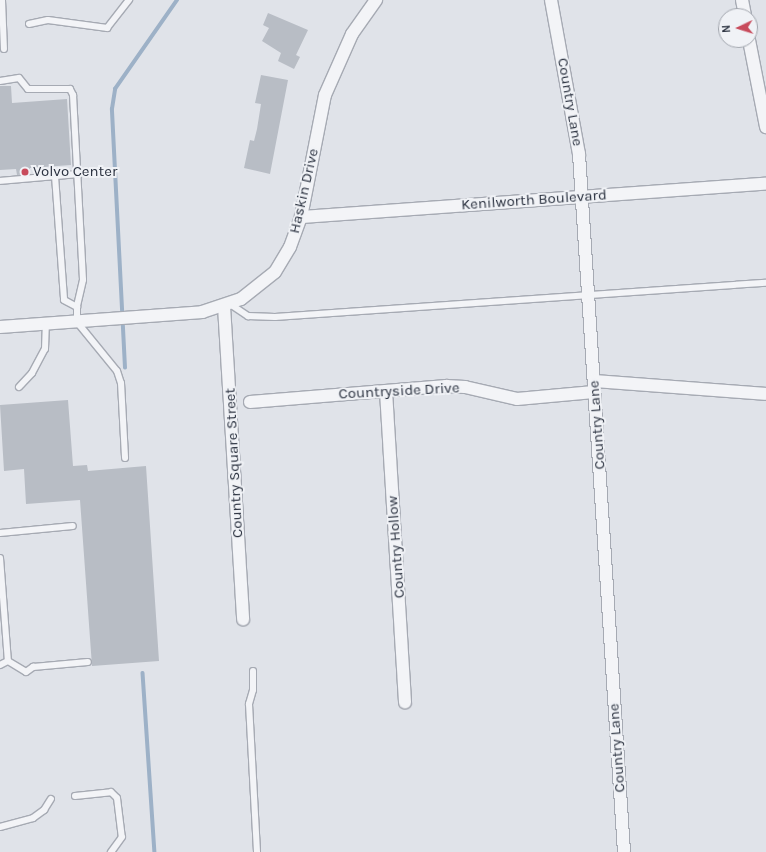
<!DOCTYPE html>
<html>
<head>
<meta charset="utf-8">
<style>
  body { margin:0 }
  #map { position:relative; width:766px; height:852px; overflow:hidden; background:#e0e3e9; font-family:Karla,sans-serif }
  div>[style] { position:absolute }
  .stream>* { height:3.5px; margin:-1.75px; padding:0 1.75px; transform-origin:1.75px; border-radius:1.75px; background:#9db1c7 }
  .building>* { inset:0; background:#b8bdc5 }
  .roads { filter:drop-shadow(1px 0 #a6aab3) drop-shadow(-1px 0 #a6aab3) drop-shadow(0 1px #a6aab3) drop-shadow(0 -1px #a6aab3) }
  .service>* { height:6px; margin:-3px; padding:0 3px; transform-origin:3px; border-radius:3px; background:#f3f4f7 }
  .minor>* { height:12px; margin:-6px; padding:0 6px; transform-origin:6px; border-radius:6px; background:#f3f4f7 }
  .dots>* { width:11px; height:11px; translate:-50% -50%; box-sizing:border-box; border:2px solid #f0f2f6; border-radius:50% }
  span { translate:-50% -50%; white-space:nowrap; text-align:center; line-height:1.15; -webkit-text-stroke:4px #f0f2f6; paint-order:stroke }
  .street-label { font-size:15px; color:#2a313f }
  .poi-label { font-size:15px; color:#2a313f }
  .left { translate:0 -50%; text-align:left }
  .north { position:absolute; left:718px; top:8px; width:40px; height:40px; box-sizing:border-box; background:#f0f2f6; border:1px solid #a1a5ad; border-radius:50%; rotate:266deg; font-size:11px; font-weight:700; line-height:16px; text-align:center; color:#2a313f }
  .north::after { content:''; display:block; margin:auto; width:14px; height:18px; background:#c84b5c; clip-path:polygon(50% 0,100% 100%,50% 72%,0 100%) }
</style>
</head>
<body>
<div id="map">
  <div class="stream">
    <i style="left:125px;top:368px;width:259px;rotate:-92.9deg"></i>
    <i style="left:112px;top:109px;width:20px;rotate:-81deg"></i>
    <i style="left:115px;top:89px;width:108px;rotate:-55.1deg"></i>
    <i style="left:143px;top:673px;width:179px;rotate:86.2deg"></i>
  </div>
  <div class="building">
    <i style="clip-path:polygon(268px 13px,308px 30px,296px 55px,300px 57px,294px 69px,278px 61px,281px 53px,262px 41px,269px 28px,263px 25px)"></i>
    <i style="clip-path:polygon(261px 75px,288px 80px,270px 174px,244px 168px,250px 140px,254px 141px,257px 129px,261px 104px,255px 103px)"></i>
    <i style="clip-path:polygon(0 86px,11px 86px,12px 103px,67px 99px,71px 165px,30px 168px,30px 174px,17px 175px,16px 169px,0 170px)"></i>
    <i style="clip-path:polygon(68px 400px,73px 466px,87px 465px,88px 471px,146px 466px,159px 661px,92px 666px,80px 500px,26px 504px,24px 469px,4px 471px,0 405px)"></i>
  </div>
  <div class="roads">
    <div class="service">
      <i style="left:2px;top:0;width:49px;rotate:87.7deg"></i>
      <i style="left:29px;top:24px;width:19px;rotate:-12deg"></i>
      <i style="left:48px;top:20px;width:60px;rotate:7.7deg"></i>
      <i style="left:107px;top:28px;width:36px;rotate:-52deg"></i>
      <i style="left:0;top:81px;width:19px;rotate:-9deg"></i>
      <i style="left:19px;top:78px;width:14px;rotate:51deg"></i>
      <i style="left:28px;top:89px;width:42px"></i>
      <i style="left:70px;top:89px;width:7px;rotate:63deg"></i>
      <i style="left:73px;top:95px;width:185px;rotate:86.9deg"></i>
      <i style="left:83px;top:280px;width:28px;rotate:103deg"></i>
      <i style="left:77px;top:307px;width:15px;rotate:90deg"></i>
      <i style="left:77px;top:322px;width:63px;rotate:50.8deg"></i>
      <i style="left:117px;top:371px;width:13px;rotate:72deg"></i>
      <i style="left:121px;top:383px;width:75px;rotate:86.9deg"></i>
      <i style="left:55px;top:176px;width:124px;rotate:85.8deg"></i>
      <i style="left:64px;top:300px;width:15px;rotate:28deg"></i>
      <i style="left:0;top:181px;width:79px;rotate:-5.1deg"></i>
      <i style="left:230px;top:304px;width:22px;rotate:34deg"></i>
      <i style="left:248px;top:316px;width:27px;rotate:2deg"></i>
      <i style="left:275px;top:317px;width:492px;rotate:-4deg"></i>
      <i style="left:19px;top:387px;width:19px;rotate:-47deg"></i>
      <i style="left:32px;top:373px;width:27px;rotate:-62deg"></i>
      <i style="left:45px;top:349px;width:25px;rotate:-88deg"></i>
      <i style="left:0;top:533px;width:73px;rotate:-5.5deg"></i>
      <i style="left:0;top:558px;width:103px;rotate:85.6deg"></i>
      <i style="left:8px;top:661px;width:21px;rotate:31deg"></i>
      <i style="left:26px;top:672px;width:9px;rotate:-36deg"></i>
      <i style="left:33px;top:667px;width:55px;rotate:-5.2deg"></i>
      <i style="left:0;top:665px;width:9px;rotate:-27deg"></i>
      <i style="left:253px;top:671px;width:19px;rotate:90deg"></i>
      <i style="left:253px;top:690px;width:15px;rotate:106deg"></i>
      <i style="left:249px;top:704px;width:148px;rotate:86.9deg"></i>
      <i style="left:75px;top:796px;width:36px;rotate:-6deg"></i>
      <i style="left:111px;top:792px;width:8px;rotate:45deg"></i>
      <i style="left:117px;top:798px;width:39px;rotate:83deg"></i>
      <i style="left:122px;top:837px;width:19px;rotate:126deg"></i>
      <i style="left:0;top:827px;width:34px;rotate:-15deg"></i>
      <i style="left:33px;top:818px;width:14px;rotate:-36deg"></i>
      <i style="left:44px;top:810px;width:13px;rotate:-58deg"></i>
    </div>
    <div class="minor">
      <i style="left:551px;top:0;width:157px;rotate:79.7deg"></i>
      <i style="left:579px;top:154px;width:699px;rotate:86.31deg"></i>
      <i style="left:742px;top:0;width:16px;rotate:79deg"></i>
      <i style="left:749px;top:40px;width:89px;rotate:78.9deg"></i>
      <i style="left:301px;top:217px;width:466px;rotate:-4.1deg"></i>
      <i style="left:224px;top:306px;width:314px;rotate:86.5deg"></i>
      <i style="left:0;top:327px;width:203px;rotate:-4.2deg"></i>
      <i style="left:202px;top:312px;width:41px;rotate:-18.4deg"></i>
      <i style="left:241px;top:299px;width:43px;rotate:-38.5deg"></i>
      <i style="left:275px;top:272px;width:29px;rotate:-59deg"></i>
      <i style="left:290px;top:247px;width:32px;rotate:-70deg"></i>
      <i style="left:301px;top:217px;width:124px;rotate:-78.9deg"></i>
      <i style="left:325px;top:95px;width:67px;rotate:-66.1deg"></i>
      <i style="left:352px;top:34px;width:42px;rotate:-54.8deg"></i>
      <i style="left:594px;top:381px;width:172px;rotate:4.3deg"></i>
      <i style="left:386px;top:391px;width:312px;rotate:86.5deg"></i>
      <i style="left:250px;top:402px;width:197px;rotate:-4.7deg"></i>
      <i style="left:446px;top:386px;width:19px;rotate:3deg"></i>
      <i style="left:465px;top:387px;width:53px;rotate:13deg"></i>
      <i style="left:517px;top:399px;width:77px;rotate:-5.2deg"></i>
    </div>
  </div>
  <div class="dots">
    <i style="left:25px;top:172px;background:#c84b5c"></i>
  </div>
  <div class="street-label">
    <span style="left:570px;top:102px;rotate:80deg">Country Lane</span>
    <span style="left:304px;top:191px;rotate:-77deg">Haskin Drive</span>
    <span style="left:534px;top:200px;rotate:-4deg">Kenilworth Boulevard</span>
    <span style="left:399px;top:391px;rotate:-3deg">Countryside Drive</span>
    <span style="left:597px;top:425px;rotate:-94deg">Country Lane</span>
    <span style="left:234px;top:463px;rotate:-93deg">Country Square Street</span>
    <span style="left:396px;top:547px;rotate:-94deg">Country Hollow</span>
    <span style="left:617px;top:748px;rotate:-94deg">Country Lane</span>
  </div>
  <div class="poi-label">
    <span class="left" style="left:33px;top:172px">Volvo Center</span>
  </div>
  <div class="north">N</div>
</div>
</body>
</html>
